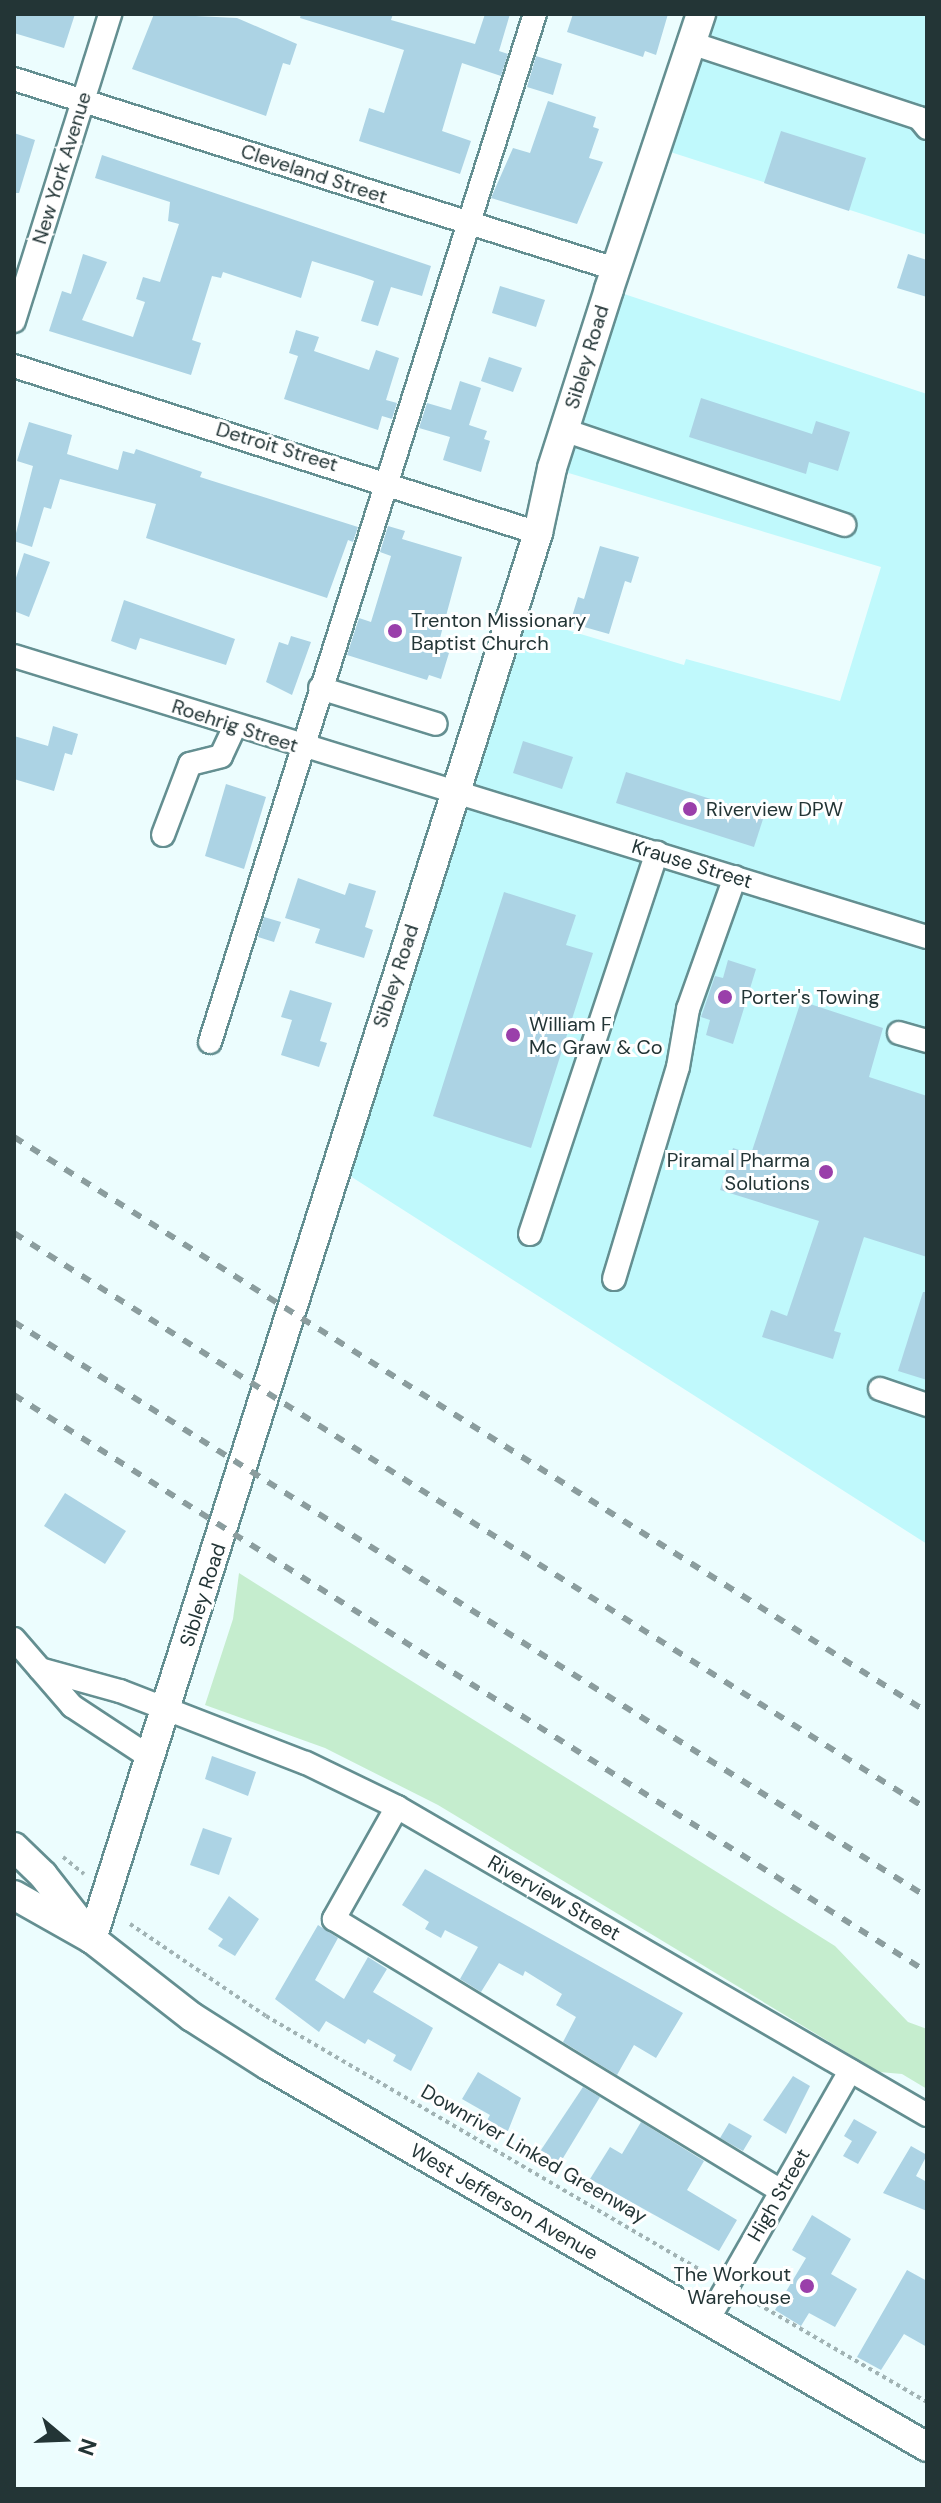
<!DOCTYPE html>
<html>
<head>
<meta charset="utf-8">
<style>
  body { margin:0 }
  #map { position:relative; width:941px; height:2503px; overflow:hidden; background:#ecfdfe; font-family:"DM Sans",sans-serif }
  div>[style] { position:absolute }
  .built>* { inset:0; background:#c0f9fc }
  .green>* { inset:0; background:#c5edce }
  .building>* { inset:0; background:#acd3e4 }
  .path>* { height:4px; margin-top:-2px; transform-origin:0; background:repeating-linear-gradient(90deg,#a1b3b4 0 4px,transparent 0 8px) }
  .roads { filter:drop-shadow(2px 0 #648f91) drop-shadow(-2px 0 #648f91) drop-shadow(0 2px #648f91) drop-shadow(0 -2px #648f91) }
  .minor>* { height:22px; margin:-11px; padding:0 11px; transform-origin:11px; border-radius:11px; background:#fff }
  .major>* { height:28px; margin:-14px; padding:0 14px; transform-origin:14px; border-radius:14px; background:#fff }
  .rail>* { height:6px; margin-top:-3px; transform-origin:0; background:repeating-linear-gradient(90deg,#8b9d9e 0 10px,transparent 0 20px) }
  .dots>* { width:22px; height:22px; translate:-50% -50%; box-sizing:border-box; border:4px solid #fff; border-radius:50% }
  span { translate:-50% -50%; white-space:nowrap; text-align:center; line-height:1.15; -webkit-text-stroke:6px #fff; paint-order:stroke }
  .street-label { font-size:20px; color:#233536 }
  .poi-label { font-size:20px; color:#233536 }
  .left { translate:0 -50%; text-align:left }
  .right { translate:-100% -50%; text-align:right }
  .frame { position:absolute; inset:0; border:16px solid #233536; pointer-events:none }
  .north { position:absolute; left:24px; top:2399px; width:80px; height:80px; -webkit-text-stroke:6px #fff; paint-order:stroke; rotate:109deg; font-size:22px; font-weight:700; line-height:32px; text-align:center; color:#233536 }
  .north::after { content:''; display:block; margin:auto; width:28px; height:36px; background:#233536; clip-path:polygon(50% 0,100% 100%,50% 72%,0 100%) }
</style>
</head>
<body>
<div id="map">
  <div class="built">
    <i style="clip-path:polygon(701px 14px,927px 14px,927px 235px,655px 147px)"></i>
    <i style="clip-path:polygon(609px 289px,927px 394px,927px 1544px,336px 1167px,507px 612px,684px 665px,686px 659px,840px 701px,881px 567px,552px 468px)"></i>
  </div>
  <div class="green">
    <i style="clip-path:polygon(239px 1573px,835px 1946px,908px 2022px,927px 2029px,927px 2089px,902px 2074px,879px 2072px,438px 1805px,325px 1748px,205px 1705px,233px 1619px)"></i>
  </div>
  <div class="building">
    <i style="clip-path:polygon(14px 14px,75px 14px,64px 48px,14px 33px)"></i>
    <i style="clip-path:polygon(154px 14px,237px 18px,297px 44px,290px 65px,283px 63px,266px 116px,132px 69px)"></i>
    <i style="clip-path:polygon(301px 14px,393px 14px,391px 20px,475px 44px,485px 14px,510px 14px,499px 51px,508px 54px,501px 76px,462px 63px,442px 131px,471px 141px,460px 174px,359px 141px,369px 108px,384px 113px,404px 50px,300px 18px)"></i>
    <i style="clip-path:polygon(573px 14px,668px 14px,656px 55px,645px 51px,643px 57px,567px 32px)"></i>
    <i style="clip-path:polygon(536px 56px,562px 64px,553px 95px,527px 87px)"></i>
    <i style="clip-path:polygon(548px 101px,596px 117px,593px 127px,599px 129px,589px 158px,603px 162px,577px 224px,491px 198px,513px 148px,530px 153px)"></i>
    <i style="clip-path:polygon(781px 131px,866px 158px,849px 211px,764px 183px)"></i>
    <i style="clip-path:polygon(14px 133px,35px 140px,19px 193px,14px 193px)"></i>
    <i style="clip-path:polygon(102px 155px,431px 266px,422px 296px,391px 287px,378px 326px,361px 321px,374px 281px,360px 276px,312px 261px,301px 298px,223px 272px,221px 278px,212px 276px,192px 340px,201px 343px,191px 375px,49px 331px,62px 291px,71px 294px,83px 254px,107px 262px,82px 320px,133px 337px,145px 302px,136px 299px,143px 277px,160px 282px,179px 224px,168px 221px,170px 202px,95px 178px)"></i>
    <i style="clip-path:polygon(908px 254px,927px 260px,927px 297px,897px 288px)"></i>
    <i style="clip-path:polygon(500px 286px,545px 300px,536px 327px,492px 313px)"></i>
    <i style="clip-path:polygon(296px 330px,319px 337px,314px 351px,369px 370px,376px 350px,399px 358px,386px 400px,397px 403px,392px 419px,382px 416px,378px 430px,284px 399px,298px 356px,289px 353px)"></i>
    <i style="clip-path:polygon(489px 357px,522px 368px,513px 392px,481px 381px)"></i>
    <i style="clip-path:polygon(460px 381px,481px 388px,469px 425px,487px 431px,484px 439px,490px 441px,481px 472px,443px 460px,450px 437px,419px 428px,427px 403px,451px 410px)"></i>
    <i style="clip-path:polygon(701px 398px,812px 434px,816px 421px,850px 432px,838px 471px,809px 462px,806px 474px,689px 437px)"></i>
    <i style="clip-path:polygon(29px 422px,72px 435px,67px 454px,118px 470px,123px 451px,134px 454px,136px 449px,202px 472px,200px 477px,358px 527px,353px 542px,348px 540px,327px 598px,146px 538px,156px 504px,60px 479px,51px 509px,44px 507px,32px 547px,14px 541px,33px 466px,17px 461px)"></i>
    <i style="clip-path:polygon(388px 526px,405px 531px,402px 539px,462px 557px,437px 649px,449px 653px,441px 679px,429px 675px,427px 680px,347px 655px,359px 618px,371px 622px,391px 556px,380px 552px)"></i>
    <i style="clip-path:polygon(600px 546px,639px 557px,631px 583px,625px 581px,609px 634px,570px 623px,578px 597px,584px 599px)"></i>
    <i style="clip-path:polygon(24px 553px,50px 562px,29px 617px,14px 611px,14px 584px)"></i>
    <i style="clip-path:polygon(124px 600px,235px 639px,226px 665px,140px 638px,136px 650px,111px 641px)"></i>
    <i style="clip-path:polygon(291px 636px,311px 642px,292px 695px,266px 682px,279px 642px,288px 645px)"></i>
    <i style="clip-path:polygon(53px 726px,78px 734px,72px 755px,65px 753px,54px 791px,14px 779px,14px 736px,48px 746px)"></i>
    <i style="clip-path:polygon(523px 741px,573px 757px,562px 789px,513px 773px)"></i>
    <i style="clip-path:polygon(626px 772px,764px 816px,754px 847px,616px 803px)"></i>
    <i style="clip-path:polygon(226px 784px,266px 797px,244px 869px,205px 856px)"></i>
    <i style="clip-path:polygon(298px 878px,345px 895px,349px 883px,376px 891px,365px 927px,373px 930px,364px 958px,315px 943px,320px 929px,285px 918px)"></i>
    <i style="clip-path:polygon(504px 892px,576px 915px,566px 945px,593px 953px,531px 1148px,433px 1116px)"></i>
    <i style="clip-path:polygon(264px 917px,281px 922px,274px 942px,258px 937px)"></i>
    <i style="clip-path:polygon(728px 960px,756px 969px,733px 1044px,706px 1035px,710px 1020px,701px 1017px,715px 976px,723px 978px)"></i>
    <i style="clip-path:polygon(290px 990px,332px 1003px,320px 1041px,327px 1043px,319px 1067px,281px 1055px,292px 1020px,281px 1017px)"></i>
    <i style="clip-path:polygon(801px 1001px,883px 1028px,869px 1077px,927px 1096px,927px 1257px,864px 1237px,834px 1331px,841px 1333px,833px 1359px,762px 1337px,771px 1310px,787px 1316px,819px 1221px,720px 1190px,733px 1148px,751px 1154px)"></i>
    <i style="clip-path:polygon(923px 1292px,927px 1292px,927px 1380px,898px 1371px)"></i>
    <i style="clip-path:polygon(65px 1493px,126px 1531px,105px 1564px,44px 1526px)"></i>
    <i style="clip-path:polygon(212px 1756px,256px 1772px,248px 1796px,205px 1779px)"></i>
    <i style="clip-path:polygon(203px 1828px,232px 1838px,219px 1875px,190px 1865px)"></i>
    <i style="clip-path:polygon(425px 1869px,683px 2013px,656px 2058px,634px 2045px,617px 2075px,563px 2042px,576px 2017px,556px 2005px,562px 1994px,525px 1971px,523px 1976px,499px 1963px,481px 1992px,460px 1979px,478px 1947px,445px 1930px,441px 1938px,425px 1929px,429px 1922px,402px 1905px)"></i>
    <i style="clip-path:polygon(229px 1896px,259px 1919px,235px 1956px,218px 1946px,223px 1939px,208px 1929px)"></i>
    <i style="clip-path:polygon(318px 1925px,338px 1938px,315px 1980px,344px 1999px,368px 1957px,387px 1969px,373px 1992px,433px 2028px,411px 2071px,393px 2061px,396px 2055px,368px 2039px,365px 2044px,326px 2021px,319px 2032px,275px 1999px)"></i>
    <i style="clip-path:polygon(478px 2072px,521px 2098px,506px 2136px,485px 2124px,490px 2115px,462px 2099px)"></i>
    <i style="clip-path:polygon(793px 2076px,810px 2086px,786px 2134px,763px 2120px)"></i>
    <i style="clip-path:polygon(583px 2087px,600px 2097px,557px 2168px,537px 2156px)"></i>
    <i style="clip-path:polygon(854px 2119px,877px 2132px,858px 2164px,843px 2156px,852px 2141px,844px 2136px)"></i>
    <i style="clip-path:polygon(641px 2122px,704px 2161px,687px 2190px,737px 2220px,719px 2251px,590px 2179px,610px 2147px,622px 2154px)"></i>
    <i style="clip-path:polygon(729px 2123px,752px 2136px,743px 2151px,720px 2138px)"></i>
    <i style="clip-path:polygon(911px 2146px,927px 2155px,916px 2176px,927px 2182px,927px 2211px,883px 2193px)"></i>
    <i style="clip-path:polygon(812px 2215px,851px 2239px,831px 2274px,857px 2289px,835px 2327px,809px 2313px,801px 2326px,775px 2310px,806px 2258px,792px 2250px)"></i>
    <i style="clip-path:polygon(907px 2270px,927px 2281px,927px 2347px,904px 2334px,881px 2370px,857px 2357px)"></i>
  </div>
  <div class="path">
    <i style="left:63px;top:1857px;width:27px;rotate:39deg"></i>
    <i style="left:130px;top:1924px;width:164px;rotate:34.1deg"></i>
    <i style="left:266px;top:2016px;width:513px;rotate:30.31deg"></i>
    <i style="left:744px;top:2296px;width:211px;rotate:30.1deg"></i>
  </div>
  <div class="roads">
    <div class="minor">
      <i style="left:691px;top:43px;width:240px;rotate:18.2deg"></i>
      <i style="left:919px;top:118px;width:13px;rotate:51deg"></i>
      <i style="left:14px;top:79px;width:630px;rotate:17.54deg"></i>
      <i style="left:14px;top:321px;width:322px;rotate:-72.6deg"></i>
      <i style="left:14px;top:366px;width:550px;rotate:17.68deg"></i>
      <i style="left:564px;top:430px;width:296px;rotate:18.7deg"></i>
      <i style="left:14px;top:656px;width:955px;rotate:17.11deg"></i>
      <i style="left:320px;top:688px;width:121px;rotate:17.2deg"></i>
      <i style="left:163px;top:835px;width:76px;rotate:-69.2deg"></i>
      <i style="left:190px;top:764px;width:32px;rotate:-14deg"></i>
      <i style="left:221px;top:756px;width:33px;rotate:-65deg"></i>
      <i style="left:899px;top:1033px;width:29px;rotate:16deg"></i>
      <i style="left:210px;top:1042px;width:1078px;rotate:-72.46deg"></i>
      <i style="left:530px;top:1234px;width:402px;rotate:-71.6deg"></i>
      <i style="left:614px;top:1279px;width:221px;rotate:-73.2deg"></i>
      <i style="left:678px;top:1067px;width:59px;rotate:-80.2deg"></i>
      <i style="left:688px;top:1009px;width:140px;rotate:-70.4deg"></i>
      <i style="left:880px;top:1389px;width:50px;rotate:18.8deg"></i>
      <i style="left:14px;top:1639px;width:89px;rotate:49.1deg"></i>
      <i style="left:72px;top:1706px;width:95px;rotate:33.4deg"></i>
      <i style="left:40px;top:1669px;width:83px;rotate:15.4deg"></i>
      <i style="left:120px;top:1691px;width:199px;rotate:21.2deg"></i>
      <i style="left:306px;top:1763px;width:101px;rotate:25.8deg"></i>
      <i style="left:397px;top:1807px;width:613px;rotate:30.16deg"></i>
      <i style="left:397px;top:1807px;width:129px;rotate:119.4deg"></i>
      <i style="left:334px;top:1919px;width:523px;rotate:31.32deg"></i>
      <i style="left:708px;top:2320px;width:287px;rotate:-60.3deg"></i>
    </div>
    <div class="major">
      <i style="left:14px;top:1847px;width:40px;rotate:44deg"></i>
      <i style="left:43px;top:1875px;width:68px;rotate:52.1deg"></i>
      <i style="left:14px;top:1895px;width:90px;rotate:29.4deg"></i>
      <i style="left:92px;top:1939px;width:127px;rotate:38deg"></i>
      <i style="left:192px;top:2017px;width:91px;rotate:32.5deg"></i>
      <i style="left:269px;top:2066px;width:760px;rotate:30.07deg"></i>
      <i style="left:92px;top:1939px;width:1475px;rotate:-72.4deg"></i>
      <i style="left:538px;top:533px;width:66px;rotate:-77.8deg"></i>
      <i style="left:552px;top:468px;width:188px;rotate:-72.3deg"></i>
      <i style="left:609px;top:289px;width:290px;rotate:-71.5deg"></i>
    </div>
  </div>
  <div class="rail">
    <i style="left:14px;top:1137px;width:1079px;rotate:32.2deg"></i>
    <i style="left:14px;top:1233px;width:1080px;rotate:32.25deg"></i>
    <i style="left:14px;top:1322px;width:1079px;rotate:32.2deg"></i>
    <i style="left:14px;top:1395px;width:1080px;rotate:32.29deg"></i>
  </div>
  <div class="dots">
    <i style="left:395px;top:631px;background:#9a3faa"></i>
    <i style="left:690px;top:809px;background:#9a3faa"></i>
    <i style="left:725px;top:997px;background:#9a3faa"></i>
    <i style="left:513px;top:1035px;background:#9a3faa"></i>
    <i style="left:826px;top:1172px;background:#9a3faa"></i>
    <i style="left:807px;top:2286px;background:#9a3faa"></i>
  </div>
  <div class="street-label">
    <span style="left:62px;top:168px;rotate:-73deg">New York Avenue</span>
    <span style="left:314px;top:174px;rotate:18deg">Cleveland Street</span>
    <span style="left:587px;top:357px;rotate:-73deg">Sibley Road</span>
    <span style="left:277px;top:447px;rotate:17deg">Detroit Street</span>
    <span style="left:235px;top:726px;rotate:18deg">Roehrig Street</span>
    <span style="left:692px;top:864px;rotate:17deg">Krause Street</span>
    <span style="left:396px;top:976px;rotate:-72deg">Sibley Road</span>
    <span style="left:203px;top:1595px;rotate:-72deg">Sibley Road</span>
    <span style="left:554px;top:1898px;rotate:30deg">Riverview Street</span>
    <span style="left:534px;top:2154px;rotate:30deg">Downriver Linked Greenway</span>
    <span style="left:779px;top:2195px;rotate:-60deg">High Street</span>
    <span style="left:504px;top:2202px;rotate:30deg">West Jefferson Avenue</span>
  </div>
  <div class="poi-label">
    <span class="left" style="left:411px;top:632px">Trenton Missionary<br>Baptist Church</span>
    <span class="left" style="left:706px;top:809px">Riverview DPW</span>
    <span class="left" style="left:741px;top:997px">Porter's Towing</span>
    <span class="left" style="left:529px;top:1036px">William F<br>Mc Graw &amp; Co</span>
    <span class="right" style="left:810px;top:1172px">Piramal Pharma<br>Solutions</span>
    <span class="right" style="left:791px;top:2286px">The Workout<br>Warehouse</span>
  </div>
  <div class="frame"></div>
  <div class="north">N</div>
</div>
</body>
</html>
